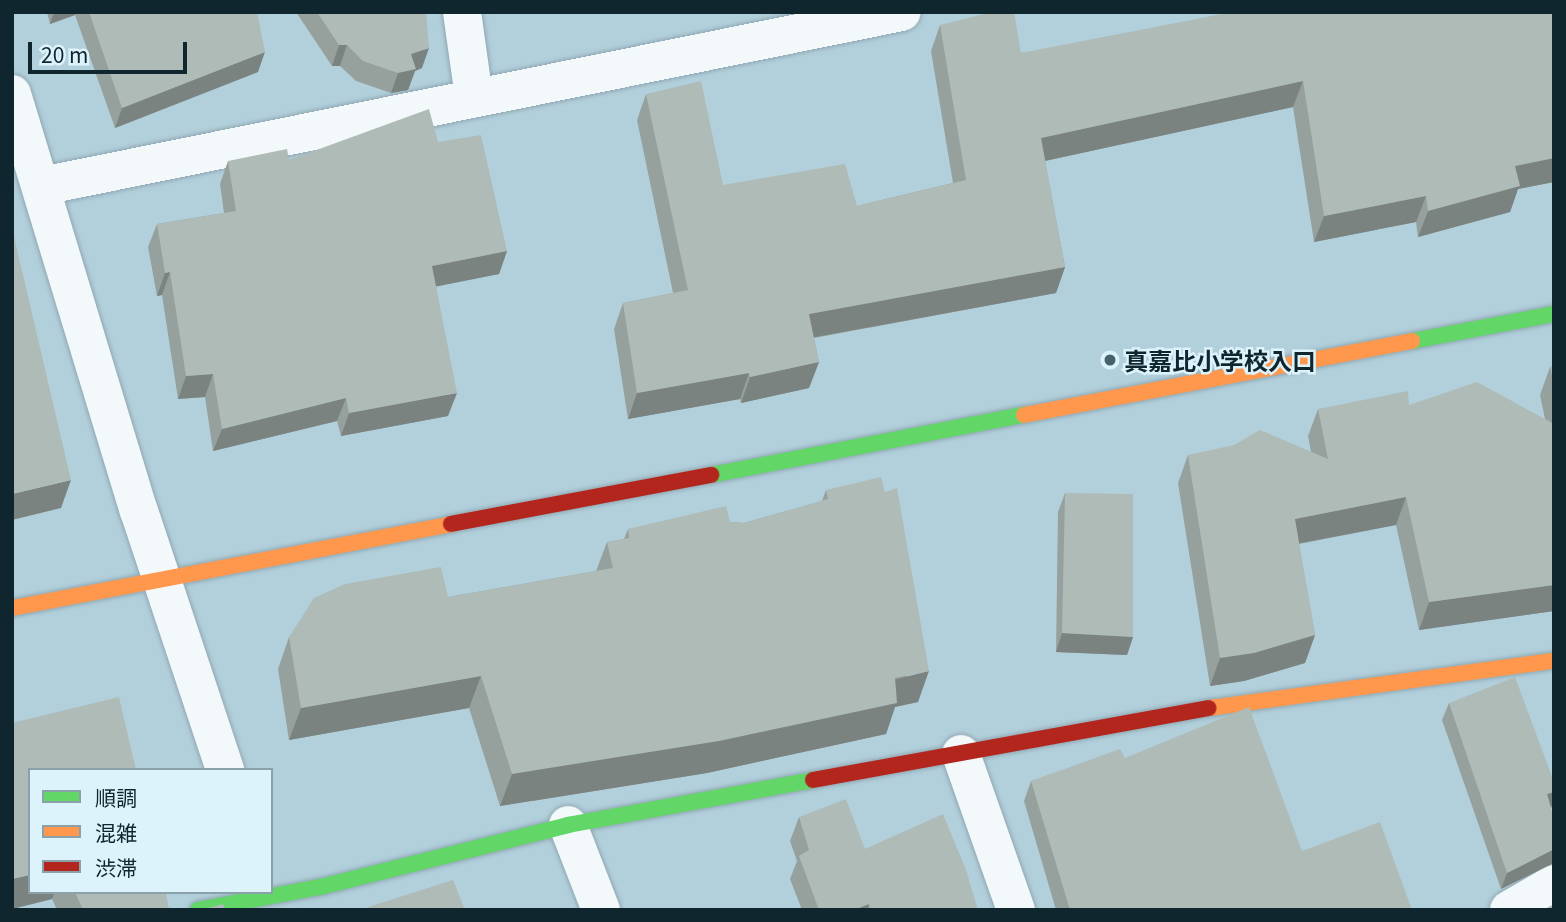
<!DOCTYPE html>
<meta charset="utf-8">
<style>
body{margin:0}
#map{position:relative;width:1566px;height:922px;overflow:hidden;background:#b2d0dc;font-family:Georgia,"Noto Sans JP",serif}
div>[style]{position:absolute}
.roads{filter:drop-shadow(0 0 2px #90a8b2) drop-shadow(0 0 2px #90a8b2)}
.street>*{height:38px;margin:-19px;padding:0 19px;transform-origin:19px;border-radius:19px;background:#f3f8fa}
.fast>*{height:16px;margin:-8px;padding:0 8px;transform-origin:8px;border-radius:8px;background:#63d668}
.slow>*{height:16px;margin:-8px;padding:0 8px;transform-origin:8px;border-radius:8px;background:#ff974d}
.jam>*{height:16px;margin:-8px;padding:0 8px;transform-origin:8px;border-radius:8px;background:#b3261e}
.wall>*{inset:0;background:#96a19d}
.shaded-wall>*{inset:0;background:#7a8380}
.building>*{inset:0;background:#aebbb7}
.dots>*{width:19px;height:19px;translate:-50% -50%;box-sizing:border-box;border:4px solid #ddf3fc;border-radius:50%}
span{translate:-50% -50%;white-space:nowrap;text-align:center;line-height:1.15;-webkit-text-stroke:5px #ddf3fc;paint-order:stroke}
.poi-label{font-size:24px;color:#0f262e;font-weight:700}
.left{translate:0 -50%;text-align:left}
.frame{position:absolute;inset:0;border:14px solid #0f262e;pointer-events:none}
.legend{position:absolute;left:28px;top:768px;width:245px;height:126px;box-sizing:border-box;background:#ddf3fc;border:2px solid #8ba1aa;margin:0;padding:9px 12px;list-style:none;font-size:21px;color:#0f262e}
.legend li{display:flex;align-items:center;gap:14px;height:35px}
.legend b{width:35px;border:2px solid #8ba1aa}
.scale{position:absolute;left:28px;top:42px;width:159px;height:32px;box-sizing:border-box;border:4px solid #0f262e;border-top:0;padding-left:9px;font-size:21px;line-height:24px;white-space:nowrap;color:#0f262e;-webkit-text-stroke:5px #ddf3fc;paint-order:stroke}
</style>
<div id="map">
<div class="roads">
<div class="street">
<div style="left:462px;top:12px;width:86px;rotate:82deg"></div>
<div style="left:12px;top:94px;width:436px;rotate:73.1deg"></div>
<div style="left:139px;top:511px;width:273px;rotate:71.6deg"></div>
<div style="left:42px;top:186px;width:877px;rotate:-11.44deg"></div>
<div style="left:961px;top:754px;width:165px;rotate:70.6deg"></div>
<div style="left:568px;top:825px;width:91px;rotate:68.8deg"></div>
<div style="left:1509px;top:910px;width:52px;rotate:-30deg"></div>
</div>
<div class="fast">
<div style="left:1412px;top:341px;width:145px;rotate:-10.8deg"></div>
<div style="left:711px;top:475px;width:319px;rotate:-10.9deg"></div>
<div style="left:198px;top:910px;width:124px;rotate:-10.7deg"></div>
<div style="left:320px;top:887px;width:256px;rotate:-14deg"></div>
<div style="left:568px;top:825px;width:249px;rotate:-10.4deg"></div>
</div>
<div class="slow">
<div style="left:1024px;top:415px;width:395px;rotate:-10.8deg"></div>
<div style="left:12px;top:608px;width:447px;rotate:-10.8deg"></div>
<div style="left:1209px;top:708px;width:348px;rotate:-7.8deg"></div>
</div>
<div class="jam">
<div style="left:451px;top:524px;width:265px;rotate:-10.7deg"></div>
<div style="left:813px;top:780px;width:402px;rotate:-10.3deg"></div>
</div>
</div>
<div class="wall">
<div style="clip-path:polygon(47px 12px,257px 12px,258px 72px,115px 128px,75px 15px,50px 24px)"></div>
<div style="clip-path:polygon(296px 12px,426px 12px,422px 68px,415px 71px,408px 90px,391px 93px,356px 81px,340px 66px,332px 66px)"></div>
<div style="clip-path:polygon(1554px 12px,1554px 182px,1518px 189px,1510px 212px,1418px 237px,1416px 222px,1314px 242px,1293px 107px,1045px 161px,1065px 267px,1056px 293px,814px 338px,819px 362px,809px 388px,741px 403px,740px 399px,628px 419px,614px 329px,623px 303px,673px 293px,637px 120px,646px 94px,723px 185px,857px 206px,953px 183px,931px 51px,940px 25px,1021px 53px)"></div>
<div style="clip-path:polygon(438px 142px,507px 251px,499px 274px,436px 286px,448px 416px,341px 436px,337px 421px,213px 451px,205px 397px,178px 399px,162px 295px,157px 296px,148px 247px,157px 224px,224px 213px,220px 184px,228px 161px,289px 160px)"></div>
<div style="clip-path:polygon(1554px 366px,1554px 611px,1419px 630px,1396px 525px,1299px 544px,1315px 635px,1305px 663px,1244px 681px,1210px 686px,1178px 483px,1188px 455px,1311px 452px,1308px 436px,1318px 409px,1409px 405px,1545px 419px,1540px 395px,1550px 367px)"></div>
<div style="clip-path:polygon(826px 490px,918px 702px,895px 707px,886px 734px,707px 773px,500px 806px,469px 708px,289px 740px,278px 669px,289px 637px,448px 597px,596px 571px,607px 542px,624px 539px,628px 529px,730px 522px,744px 523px,822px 501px)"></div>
<div style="clip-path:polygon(1065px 493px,1133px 637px,1127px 655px,1056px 652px,1058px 512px)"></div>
<div style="clip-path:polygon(1449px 703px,1554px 782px,1554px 800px,1551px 808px,1501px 889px,1442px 720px)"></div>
<div style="clip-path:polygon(12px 723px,30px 892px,165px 892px,169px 910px,57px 910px,52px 899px,12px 909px)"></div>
<div style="clip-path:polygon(1125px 758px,1302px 851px,1412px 910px,1056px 910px,1024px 801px,1031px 781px)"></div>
<div style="clip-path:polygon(799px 817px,865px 849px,978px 910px,802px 910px,790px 879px,797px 861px,790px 841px)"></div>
</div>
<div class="shaded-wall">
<div style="clip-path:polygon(54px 12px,76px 12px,75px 15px,50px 24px)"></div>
<div style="clip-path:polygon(339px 45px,347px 45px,340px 66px,332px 66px)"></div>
<div style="clip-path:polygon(429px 48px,422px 68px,415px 71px,408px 90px,391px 93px,398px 73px,411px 54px)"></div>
<div style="clip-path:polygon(265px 52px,258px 72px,115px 128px,122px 108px)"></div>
<div style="clip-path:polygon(1303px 81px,1293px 107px,1031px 164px,1041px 138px)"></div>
<div style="clip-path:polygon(1554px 158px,1554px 182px,1518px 189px,1510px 212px,1418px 237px,1428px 211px,1515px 166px)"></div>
<div style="clip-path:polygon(1426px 196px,1416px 222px,1314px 242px,1324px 216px)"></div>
<div style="clip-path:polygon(507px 251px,499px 274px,424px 289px,432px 266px)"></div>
<div style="clip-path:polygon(1065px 267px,1056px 293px,799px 340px,809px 314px)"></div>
<div style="clip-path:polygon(170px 272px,162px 295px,157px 296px,165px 273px)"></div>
<div style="clip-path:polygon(819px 362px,809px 388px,741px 403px,750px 377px)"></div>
<div style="clip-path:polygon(749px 373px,740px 399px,628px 419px,637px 393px)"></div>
<div style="clip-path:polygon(213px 374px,205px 397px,178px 399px,186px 376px)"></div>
<div style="clip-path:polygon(457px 393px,448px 416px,341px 436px,349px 413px)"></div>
<div style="clip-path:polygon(346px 398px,337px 421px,213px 451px,222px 429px)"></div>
<div style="clip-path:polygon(71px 480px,61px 508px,12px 520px,12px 494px)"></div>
<div style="clip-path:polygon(1406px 497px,1396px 525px,1285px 546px,1295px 519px)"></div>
<div style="clip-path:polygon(1554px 585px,1554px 611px,1419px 630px,1429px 602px)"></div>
<div style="clip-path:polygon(1062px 633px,1133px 637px,1127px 655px,1056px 652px)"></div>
<div style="clip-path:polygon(1315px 635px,1305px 663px,1244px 681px,1210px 686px,1220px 658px)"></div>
<div style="clip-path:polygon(929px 671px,918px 702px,895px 707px,886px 734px,707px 773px,500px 806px,512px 774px)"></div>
<div style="clip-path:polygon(481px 676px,469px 708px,289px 740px,301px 708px)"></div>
<div style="clip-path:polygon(1554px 792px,1554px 800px,1551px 808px,1547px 794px)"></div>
<div style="clip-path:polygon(1554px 849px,1554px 863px,1501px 889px,1507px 873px)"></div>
<div style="clip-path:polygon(30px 875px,30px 892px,55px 892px,52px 899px,12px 909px,12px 879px)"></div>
<div style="clip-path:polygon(869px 904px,867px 910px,854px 910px)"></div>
</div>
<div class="building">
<div style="clip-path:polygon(89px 12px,257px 12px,265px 52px,122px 108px)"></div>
<div style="clip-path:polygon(317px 12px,426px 12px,429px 48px,411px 54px,416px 69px,398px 73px,363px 61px,347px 45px,339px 45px)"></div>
<div style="clip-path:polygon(992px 12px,1014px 12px,1021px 53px,1232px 12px,1554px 12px,1554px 158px,1515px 166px,1520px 186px,1428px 211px,1426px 196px,1324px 216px,1303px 81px,1041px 138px,1065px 267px,809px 314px,819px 362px,750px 377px,749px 373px,637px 393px,623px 303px,688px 290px,646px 94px,701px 81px,723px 185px,845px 164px,857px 206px,966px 180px,940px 25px)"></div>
<div style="clip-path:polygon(429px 109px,438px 142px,481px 135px,507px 251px,432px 266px,457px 393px,349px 413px,346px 398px,222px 429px,213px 374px,186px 376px,170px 272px,165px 273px,157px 224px,236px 211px,228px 161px,287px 149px,289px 160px)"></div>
<div style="clip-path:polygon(12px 228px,71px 480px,12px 494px)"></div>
<div style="clip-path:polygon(1554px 366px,1554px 384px,1550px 367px)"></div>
<div style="clip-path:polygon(1477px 382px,1554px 424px,1554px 585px,1429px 602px,1406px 497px,1295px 519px,1315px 635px,1254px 653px,1220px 658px,1188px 455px,1234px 445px,1260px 430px,1328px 459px,1318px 409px,1408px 391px,1409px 405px)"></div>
<div style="clip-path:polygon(881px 477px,885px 492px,897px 488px,929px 671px,895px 678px,897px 703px,719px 741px,512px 774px,481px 676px,301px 708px,289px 637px,314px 598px,345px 584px,441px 567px,448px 597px,613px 568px,607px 542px,629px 538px,628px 529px,726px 506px,730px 522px,744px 523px,828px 499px,826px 490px)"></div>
<div style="clip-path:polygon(1065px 493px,1133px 494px,1133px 637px,1062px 633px)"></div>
<div style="clip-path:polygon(1515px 677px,1554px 782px,1554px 792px,1547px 794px,1554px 819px,1554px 849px,1507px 873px,1449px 703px)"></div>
<div style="clip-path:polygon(119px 697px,136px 770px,30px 770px,30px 875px,12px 879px,12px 723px)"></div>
<div style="clip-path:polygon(1249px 707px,1302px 851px,1380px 822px,1412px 910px,1070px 910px,1031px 781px,1120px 749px,1125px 758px)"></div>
<div style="clip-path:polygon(846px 799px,865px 849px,943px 814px,966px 870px,978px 910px,871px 910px,869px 904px,854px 910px,819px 910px,799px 856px,809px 850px,799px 817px)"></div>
<div style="clip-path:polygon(453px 880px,465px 910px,369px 910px,368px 907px)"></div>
<div style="clip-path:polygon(75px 892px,165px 892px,169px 910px,83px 910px)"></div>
<div style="clip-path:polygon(223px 904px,225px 910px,201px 910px)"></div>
<div style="clip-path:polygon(1554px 904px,1554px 910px,1543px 910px)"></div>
</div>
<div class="dots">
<div style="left:1110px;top:360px;background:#48626b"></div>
</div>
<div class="poi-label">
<span class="left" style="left:1124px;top:360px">真嘉比小学校入口</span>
</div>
<div class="frame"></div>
<ul class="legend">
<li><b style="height:9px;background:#63d668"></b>順調</li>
<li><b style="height:9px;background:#ff974d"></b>混雑</li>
<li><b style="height:9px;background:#b3261e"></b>渋滞</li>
</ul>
<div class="scale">20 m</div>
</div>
